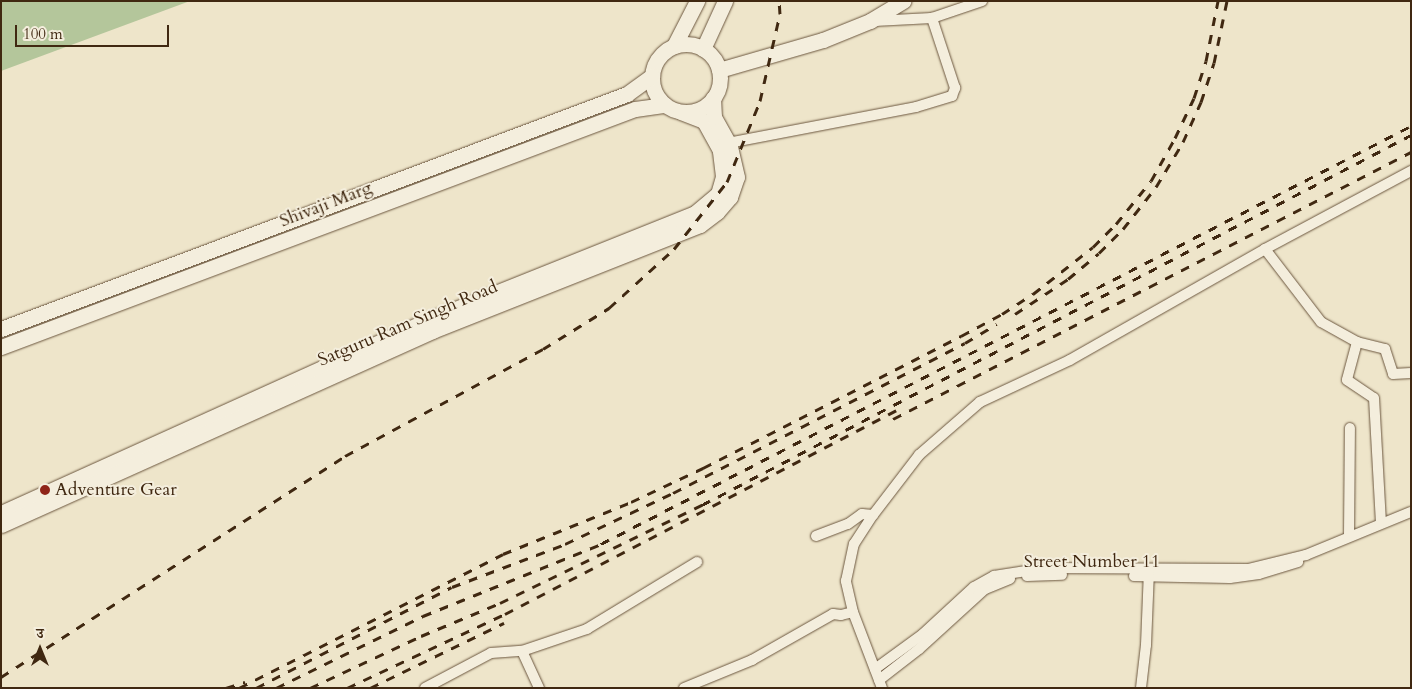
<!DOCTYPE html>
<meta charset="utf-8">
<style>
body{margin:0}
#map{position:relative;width:1412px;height:689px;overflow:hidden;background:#eee5ca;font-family:Cardo,"Noto Serif Devanagari",serif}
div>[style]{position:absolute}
.green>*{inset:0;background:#b4c69b}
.roads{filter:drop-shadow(0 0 1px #6c573f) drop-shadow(0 0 1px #6c573f)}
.street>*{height:10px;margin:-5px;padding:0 5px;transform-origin:5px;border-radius:5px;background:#f4eedd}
.secondary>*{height:15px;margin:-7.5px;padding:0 7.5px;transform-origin:7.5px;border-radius:7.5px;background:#f4eedd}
.secondary>.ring{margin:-7.5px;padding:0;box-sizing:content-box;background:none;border:15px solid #f4eedd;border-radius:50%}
.rail>*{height:3px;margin-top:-1.5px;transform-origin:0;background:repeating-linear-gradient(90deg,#402811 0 9px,transparent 0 18px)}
.dots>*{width:14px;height:14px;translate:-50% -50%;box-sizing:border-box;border:2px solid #f4eedd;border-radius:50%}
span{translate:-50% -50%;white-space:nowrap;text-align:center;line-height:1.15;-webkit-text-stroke:4px #f4eedd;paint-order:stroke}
.street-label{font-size:18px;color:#402811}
.poi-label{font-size:18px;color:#402811}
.left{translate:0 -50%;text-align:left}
.frame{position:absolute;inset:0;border:2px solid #402811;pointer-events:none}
.north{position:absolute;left:15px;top:624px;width:50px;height:50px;-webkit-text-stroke:4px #f4eedd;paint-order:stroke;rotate:0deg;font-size:14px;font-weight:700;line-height:20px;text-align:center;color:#402811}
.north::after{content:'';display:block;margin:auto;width:18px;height:22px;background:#402811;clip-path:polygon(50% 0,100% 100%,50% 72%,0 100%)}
.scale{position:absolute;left:15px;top:25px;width:154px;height:22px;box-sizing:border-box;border:2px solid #402811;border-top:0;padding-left:6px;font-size:15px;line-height:18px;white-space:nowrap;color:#402811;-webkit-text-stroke:4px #f4eedd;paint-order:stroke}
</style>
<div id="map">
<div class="green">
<div style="clip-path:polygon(1px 1px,190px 1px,1px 71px)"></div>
</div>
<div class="roads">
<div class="street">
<div style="left:874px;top:21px;width:58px;rotate:-3deg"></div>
<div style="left:932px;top:18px;width:53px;rotate:-18.8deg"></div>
<div style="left:728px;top:143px;width:191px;rotate:-10.8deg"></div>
<div style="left:916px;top:107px;width:38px;rotate:-17deg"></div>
<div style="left:952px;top:96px;width:9px;rotate:-69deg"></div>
<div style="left:955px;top:88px;width:74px;rotate:-108.2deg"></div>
<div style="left:1265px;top:249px;width:92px;rotate:52.5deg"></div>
<div style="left:1321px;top:322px;width:41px;rotate:29.1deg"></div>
<div style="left:1357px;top:342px;width:29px;rotate:14deg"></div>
<div style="left:1385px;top:349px;width:26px;rotate:72deg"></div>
<div style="left:1393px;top:374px;width:18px;rotate:-3deg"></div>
<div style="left:1357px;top:342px;width:39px;rotate:105deg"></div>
<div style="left:1347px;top:380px;width:32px;rotate:34deg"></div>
<div style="left:1374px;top:398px;width:125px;rotate:86.8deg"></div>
<div style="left:1349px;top:535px;width:107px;rotate:-89.5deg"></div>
<div style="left:816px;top:536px;width:34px;rotate:-21deg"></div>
<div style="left:848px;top:524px;width:17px;rotate:-36deg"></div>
<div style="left:862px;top:514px;width:11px;rotate:5deg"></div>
<div style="left:1027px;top:576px;width:35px;rotate:-2deg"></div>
<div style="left:1134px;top:576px;width:96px;rotate:1.2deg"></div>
<div style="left:1230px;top:578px;width:29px;rotate:-8deg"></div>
<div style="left:1259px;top:574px;width:41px;rotate:-17.1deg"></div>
<div style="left:522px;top:651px;width:41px;rotate:65.3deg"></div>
<div style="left:875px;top:669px;width:59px;rotate:-36.1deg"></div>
<div style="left:923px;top:634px;width:69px;rotate:-42.7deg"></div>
<div style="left:974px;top:587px;width:23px;rotate:-29deg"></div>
<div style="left:994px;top:576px;width:52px;rotate:-8.9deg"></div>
<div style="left:1045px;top:568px;width:203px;rotate:0.3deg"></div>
<div style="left:1248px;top:569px;width:60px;rotate:-13.6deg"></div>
<div style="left:1306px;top:555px;width:113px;rotate:-22.3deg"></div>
<div style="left:879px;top:680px;width:51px;rotate:-37.8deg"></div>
<div style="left:919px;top:649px;width:89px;rotate:-42.3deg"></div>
<div style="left:985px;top:589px;width:27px;rotate:-22deg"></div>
<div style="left:425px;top:688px;width:75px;rotate:-27.9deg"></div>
<div style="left:491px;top:653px;width:31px;rotate:-4deg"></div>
<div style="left:522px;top:651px;width:69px;rotate:-18.7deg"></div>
<div style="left:587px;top:629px;width:129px;rotate:-31.3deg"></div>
<div style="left:684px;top:688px;width:74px;rotate:-22.4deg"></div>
<div style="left:752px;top:660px;width:93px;rotate:-29.6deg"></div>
<div style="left:833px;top:614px;width:8px;rotate:7deg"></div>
<div style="left:841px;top:615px;width:12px;rotate:-14deg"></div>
<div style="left:882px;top:688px;width:81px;rotate:-110.9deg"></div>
<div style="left:853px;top:612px;width:32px;rotate:-103deg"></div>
<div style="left:846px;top:581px;width:38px;rotate:-78deg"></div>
<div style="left:854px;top:544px;width:35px;rotate:-57deg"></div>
<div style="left:873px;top:515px;width:76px;rotate:-52.5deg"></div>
<div style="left:919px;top:455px;width:81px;rotate:-41deg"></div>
<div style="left:980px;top:402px;width:99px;rotate:-25deg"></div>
<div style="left:1070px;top:360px;width:224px;rotate:-29.6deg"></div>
<div style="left:1265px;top:249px;width:166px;rotate:-28.1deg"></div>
<div style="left:1141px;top:688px;width:43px;rotate:-83.4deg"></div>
<div style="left:1146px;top:645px;width:74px;rotate:-87.7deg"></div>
</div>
<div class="secondary">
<div class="ring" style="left:652px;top:44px;width:53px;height:53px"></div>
<div style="left:674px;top:46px;width:51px;rotate:-62.9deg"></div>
<div style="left:703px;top:49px;width:53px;rotate:-65.4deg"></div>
<div style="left:719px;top:70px;width:108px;rotate:-16.1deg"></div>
<div style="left:823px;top:40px;width:51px;rotate:-22deg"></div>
<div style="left:870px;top:21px;width:39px;rotate:-31deg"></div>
<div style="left:1px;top:329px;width:669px;rotate:-20.58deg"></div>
<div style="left:627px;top:94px;width:31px;rotate:-36deg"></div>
<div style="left:1px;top:347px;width:677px;rotate:-20.58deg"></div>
<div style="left:635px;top:109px;width:30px;rotate:-8deg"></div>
<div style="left:1px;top:513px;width:469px;rotate:-24.3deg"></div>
<div style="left:428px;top:320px;width:288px;rotate:-21.8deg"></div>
<div style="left:695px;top:213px;width:30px;rotate:-40deg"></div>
<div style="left:718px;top:194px;width:19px;rotate:-74deg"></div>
<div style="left:723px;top:176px;width:26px;rotate:-97deg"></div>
<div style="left:720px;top:150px;width:33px;rotate:-119deg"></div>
<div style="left:704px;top:121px;width:25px;rotate:-159deg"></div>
<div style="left:1px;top:525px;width:473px;rotate:-24.2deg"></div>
<div style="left:432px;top:331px;width:288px;rotate:-21.6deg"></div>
<div style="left:700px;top:225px;width:21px;rotate:-37deg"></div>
<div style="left:717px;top:212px;width:20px;rotate:-49deg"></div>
<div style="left:730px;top:197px;width:21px;rotate:-71deg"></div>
<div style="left:737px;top:177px;width:32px;rotate:-103deg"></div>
<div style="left:730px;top:146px;width:33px;rotate:-119deg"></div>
<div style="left:714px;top:117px;width:19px;rotate:-93deg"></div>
</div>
</div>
<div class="rail">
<div style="left:1015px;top:314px;width:64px;rotate:-33.4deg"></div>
<div style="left:1068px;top:279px;width:40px;rotate:-40deg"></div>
<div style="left:1099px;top:253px;width:34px;rotate:-45deg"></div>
<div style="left:1123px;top:229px;width:53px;rotate:-51.8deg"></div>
<div style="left:1156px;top:187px;width:52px;rotate:-59deg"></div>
<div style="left:1183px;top:142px;width:44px;rotate:-65.8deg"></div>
<div style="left:1201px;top:102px;width:41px;rotate:-71.6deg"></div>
<div style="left:1214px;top:63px;width:63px;rotate:-78.2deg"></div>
<div style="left:893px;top:419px;width:583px;rotate:-27.27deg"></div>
<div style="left:1px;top:677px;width:409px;rotate:-32.7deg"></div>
<div style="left:345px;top:456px;width:225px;rotate:-28.4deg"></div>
<div style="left:543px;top:349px;width:78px;rotate:-31.8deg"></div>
<div style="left:609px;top:308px;width:88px;rotate:-42.2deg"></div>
<div style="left:674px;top:249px;width:85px;rotate:-51.7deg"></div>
<div style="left:727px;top:182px;width:87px;rotate:-67.8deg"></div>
<div style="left:760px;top:101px;width:89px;rotate:-77.1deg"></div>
<div style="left:780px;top:14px;width:13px;rotate:-94deg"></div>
<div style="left:226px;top:688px;width:20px;rotate:-18deg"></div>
<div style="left:239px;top:688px;width:296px;rotate:-26.9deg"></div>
<div style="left:503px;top:554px;width:138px;rotate:-22.1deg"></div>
<div style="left:631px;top:502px;width:80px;rotate:-25.3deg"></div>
<div style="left:703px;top:468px;width:290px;rotate:-27.1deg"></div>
<div style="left:961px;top:336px;width:47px;rotate:-28.2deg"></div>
<div style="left:1002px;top:314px;width:37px;rotate:-33deg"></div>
<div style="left:1033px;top:294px;width:76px;rotate:-38.1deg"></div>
<div style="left:1093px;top:247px;width:33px;rotate:-45deg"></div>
<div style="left:1116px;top:224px;width:55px;rotate:-50.9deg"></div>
<div style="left:1151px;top:181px;width:49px;rotate:-60.8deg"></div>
<div style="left:1175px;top:138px;width:44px;rotate:-64.6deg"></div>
<div style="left:1194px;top:98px;width:39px;rotate:-72deg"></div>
<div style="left:1206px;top:61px;width:61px;rotate:-78.7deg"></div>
<div style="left:256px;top:688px;width:220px;rotate:-27.3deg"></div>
<div style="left:452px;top:587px;width:121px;rotate:-20.8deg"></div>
<div style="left:565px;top:544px;width:119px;rotate:-25.3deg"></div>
<div style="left:673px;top:493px;width:328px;rotate:-27.2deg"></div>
<div style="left:965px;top:343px;width:37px;rotate:-31deg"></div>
<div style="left:276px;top:688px;width:164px;rotate:-26.1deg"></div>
<div style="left:423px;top:616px;width:192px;rotate:-22deg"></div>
<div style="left:601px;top:544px;width:911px;rotate:-27.3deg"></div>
<div style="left:310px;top:688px;width:123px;rotate:-25.1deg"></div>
<div style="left:421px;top:636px;width:86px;rotate:-22.7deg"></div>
<div style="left:500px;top:603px;width:225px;rotate:-25.9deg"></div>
<div style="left:702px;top:505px;width:800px;rotate:-27.56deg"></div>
<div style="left:347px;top:688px;width:174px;rotate:-25.1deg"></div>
<div style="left:505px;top:614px;width:443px;rotate:-27.5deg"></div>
<div style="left:370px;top:688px;width:149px;rotate:-25.9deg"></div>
</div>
<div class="dots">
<div style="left:45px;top:490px;background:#8f2418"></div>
</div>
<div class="street-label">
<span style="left:326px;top:205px;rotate:-21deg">Shivaji Marg</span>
<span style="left:408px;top:324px;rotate:-23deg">Satguru Ram Singh Road</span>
<span style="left:1092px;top:562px">Street Number 11</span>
</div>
<div class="poi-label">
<span class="left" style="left:55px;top:490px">Adventure Gear</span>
</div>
<div class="frame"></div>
<div class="north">उ</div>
<div class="scale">100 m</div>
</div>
